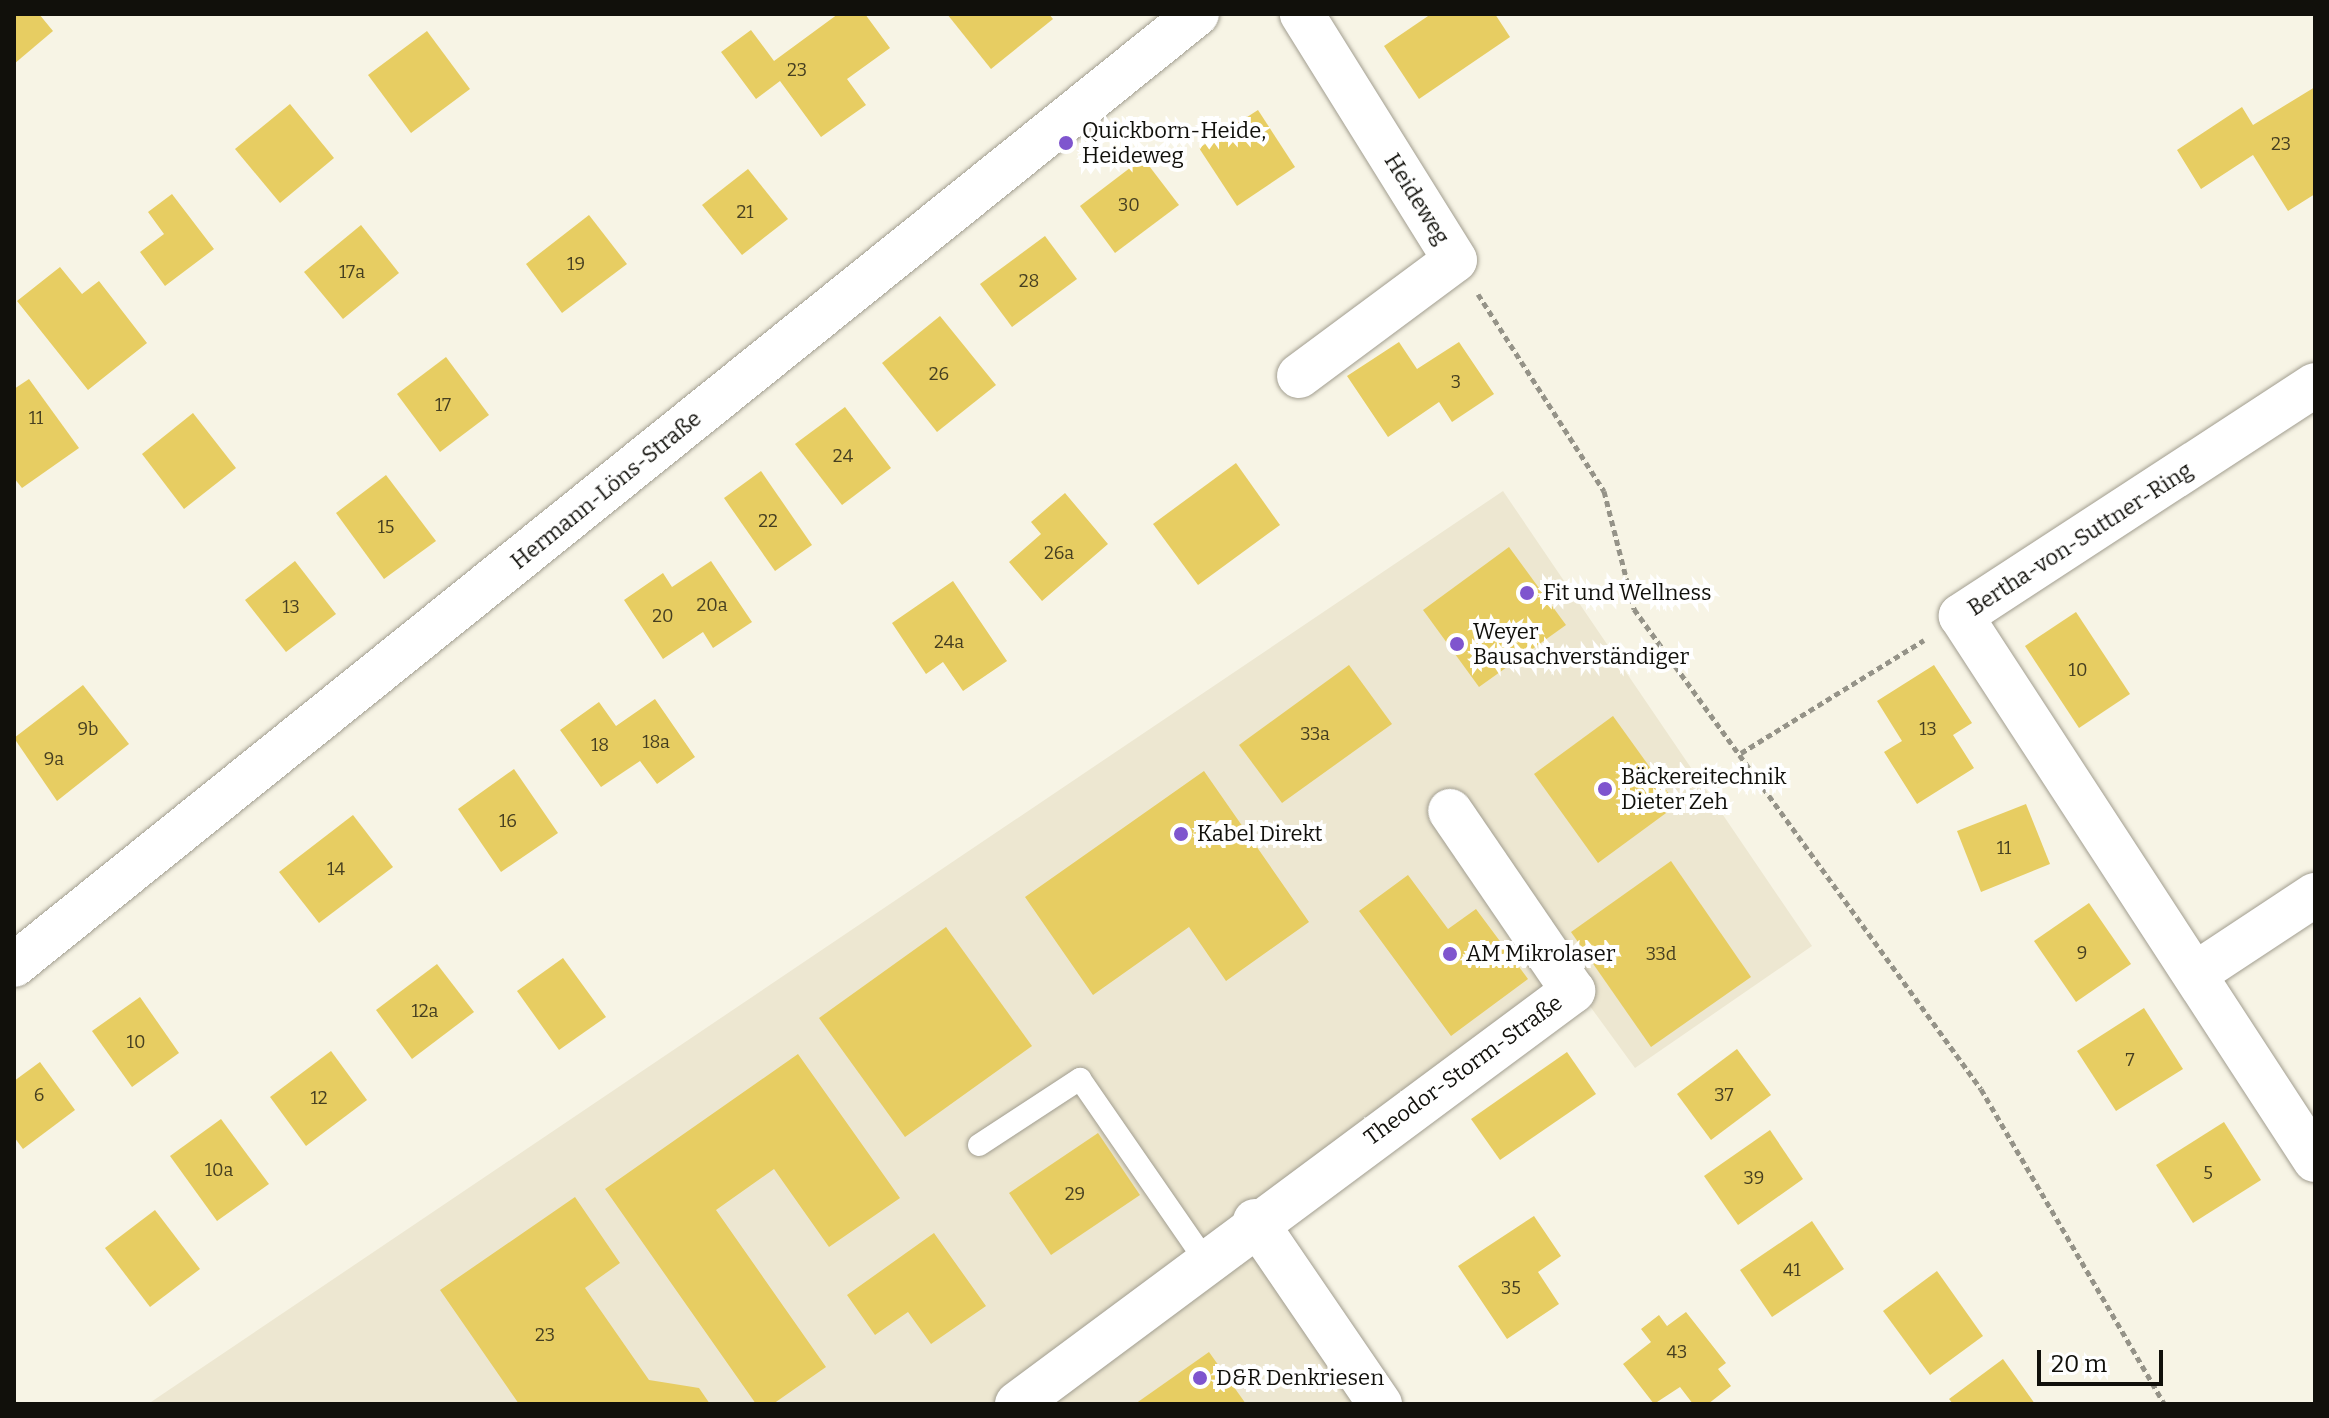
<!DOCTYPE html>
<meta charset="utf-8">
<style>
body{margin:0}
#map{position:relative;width:2329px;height:1418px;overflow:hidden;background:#f7f4e5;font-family:Bitter,serif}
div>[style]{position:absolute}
.built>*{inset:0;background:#ede7d1}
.building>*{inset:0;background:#e7cd62}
.path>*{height:5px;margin-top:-2.5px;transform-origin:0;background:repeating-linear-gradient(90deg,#959388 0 6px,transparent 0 10px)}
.roads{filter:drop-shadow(0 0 2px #a29e90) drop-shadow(0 0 2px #a29e90)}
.service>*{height:22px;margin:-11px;padding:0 11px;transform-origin:11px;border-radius:11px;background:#fff}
.minor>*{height:44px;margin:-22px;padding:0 22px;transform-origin:22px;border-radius:22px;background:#fff}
.dots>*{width:22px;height:22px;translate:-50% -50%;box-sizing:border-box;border:4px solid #fff;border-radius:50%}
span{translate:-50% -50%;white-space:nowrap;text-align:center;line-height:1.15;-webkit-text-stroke:8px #fff;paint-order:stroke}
.number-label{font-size:18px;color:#463f21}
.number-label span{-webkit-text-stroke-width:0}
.poi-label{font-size:22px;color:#11100b}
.left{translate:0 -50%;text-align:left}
.street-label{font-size:22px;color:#11100b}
.frame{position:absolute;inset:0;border:16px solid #11100b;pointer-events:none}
.scale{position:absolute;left:2037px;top:1350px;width:126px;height:36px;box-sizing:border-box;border:4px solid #11100b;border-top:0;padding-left:10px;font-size:24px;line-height:28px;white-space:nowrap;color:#11100b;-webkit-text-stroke:6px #fff;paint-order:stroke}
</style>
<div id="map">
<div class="built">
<div style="clip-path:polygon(1503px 491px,1812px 946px,1635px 1068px,1584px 998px,1243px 1240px,1354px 1404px,148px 1404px)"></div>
</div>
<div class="building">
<div style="clip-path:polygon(14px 14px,39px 14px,53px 31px,14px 64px)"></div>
<div style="clip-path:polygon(838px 14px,865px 14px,890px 48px,847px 79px,866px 105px,821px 137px,780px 81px,756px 99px,721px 52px,751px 30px,774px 61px)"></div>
<div style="clip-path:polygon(947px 14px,1049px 14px,1053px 19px,991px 69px)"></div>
<div style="clip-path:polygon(1431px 14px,1495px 14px,1510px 37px,1419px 99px,1384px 46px)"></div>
<div style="clip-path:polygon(427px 31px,470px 89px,411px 133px,368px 75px)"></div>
<div style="clip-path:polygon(2315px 87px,2315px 194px,2288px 211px,2253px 155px,2201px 189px,2177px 150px,2242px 107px,2253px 125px)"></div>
<div style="clip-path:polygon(290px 104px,334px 158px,280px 203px,235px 149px)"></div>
<div style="clip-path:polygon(1258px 110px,1295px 167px,1237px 206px,1199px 148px)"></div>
<div style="clip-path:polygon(1143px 158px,1179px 205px,1115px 253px,1080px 206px)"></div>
<div style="clip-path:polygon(748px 169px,788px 219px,742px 255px,702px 205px)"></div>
<div style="clip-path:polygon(172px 194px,214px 249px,165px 286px,140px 252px,164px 234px,148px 212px)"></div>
<div style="clip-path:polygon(589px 215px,627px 264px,562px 313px,526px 264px)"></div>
<div style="clip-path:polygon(361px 225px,399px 273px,343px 319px,304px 272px)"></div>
<div style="clip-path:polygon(1045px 236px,1077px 279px,1012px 327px,980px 284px)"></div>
<div style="clip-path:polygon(60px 267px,82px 294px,99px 281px,147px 343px,88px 390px,17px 301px)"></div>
<div style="clip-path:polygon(940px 316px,996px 385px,937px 432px,882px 363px)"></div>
<div style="clip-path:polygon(1399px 342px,1417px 369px,1459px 342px,1494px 394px,1452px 422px,1439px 402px,1388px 437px,1347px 376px)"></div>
<div style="clip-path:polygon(446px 357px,489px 415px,440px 452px,397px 394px)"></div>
<div style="clip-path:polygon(29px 379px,79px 448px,22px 488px,14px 478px,14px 389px)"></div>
<div style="clip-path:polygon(845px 407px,891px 468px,842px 505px,795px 444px)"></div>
<div style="clip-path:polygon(193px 413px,236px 468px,184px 509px,142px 454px)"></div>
<div style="clip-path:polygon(1236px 463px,1280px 525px,1198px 585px,1153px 524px)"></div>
<div style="clip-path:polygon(761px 471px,812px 545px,775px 571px,724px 498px)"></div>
<div style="clip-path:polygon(386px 475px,436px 541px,384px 579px,336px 513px)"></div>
<div style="clip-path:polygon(1065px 493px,1108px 544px,1042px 601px,1009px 562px,1041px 534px,1031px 522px)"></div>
<div style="clip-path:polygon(1509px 547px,1566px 625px,1479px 687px,1423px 610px)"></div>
<div style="clip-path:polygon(295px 561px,336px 614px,286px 652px,245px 600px)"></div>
<div style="clip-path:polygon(711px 561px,752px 622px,713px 648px,703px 632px,663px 659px,624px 600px,663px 573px,672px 587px)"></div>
<div style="clip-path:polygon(953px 581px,1007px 661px,963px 691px,943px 662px,926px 674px,892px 623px)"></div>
<div style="clip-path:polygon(2076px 612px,2130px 694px,2079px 728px,2025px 646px)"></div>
<div style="clip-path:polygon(1349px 665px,1392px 724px,1282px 803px,1239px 745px)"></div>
<div style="clip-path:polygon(1934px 665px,1972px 723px,1953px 735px,1974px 768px,1917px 804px,1884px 752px,1902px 741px,1877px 701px)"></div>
<div style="clip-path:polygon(83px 685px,129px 744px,57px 801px,14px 738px)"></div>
<div style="clip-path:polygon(655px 699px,695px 757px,657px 784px,640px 761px,601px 787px,560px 730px,599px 702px,616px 726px)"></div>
<div style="clip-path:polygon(1613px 716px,1677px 805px,1598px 863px,1534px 774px)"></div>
<div style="clip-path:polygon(514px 769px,558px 833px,501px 872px,458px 809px)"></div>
<div style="clip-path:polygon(1204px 771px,1309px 922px,1226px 981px,1189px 927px,1093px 995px,1025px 897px)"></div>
<div style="clip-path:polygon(2026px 804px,2050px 864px,1981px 892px,1957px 831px)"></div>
<div style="clip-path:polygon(353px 815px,393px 867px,319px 923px,279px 872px)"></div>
<div style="clip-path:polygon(1671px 861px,1751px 977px,1651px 1047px,1571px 932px)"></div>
<div style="clip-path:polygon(1408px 875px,1448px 929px,1476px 909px,1528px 979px,1451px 1036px,1359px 911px)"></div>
<div style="clip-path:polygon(2089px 903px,2131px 964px,2076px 1002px,2034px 941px)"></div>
<div style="clip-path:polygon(946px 927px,1032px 1046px,905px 1137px,819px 1018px)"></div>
<div style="clip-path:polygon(563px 958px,606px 1017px,559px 1050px,517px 991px)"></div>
<div style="clip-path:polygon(437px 964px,474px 1012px,412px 1059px,376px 1010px)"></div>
<div style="clip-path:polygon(140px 997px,179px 1053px,132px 1087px,92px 1031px)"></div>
<div style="clip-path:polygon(2144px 1008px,2183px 1069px,2116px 1111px,2077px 1051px)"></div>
<div style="clip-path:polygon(1737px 1049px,1771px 1095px,1711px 1140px,1677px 1094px)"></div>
<div style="clip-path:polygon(331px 1051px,367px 1100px,306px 1146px,270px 1097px)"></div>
<div style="clip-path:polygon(1567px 1052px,1596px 1094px,1500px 1160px,1471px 1119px)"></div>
<div style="clip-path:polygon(798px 1054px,900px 1198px,829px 1247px,774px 1169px,716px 1210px,826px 1367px,773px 1404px,756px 1404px,605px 1189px)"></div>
<div style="clip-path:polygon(40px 1062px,75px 1110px,23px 1149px,14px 1137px,14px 1081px)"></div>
<div style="clip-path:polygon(221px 1119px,269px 1184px,217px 1221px,170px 1156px)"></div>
<div style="clip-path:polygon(2224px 1122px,2261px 1180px,2193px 1223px,2156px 1165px)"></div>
<div style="clip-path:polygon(1770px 1130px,1803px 1179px,1738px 1225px,1704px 1176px)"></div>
<div style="clip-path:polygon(1098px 1133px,1140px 1195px,1051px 1255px,1009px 1193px)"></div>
<div style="clip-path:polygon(575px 1197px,620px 1263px,585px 1288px,649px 1380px,699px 1388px,710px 1404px,519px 1404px,440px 1290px)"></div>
<div style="clip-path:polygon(155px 1210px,200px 1269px,150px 1307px,105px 1248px)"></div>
<div style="clip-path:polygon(1534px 1216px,1561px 1256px,1538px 1272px,1559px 1304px,1507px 1339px,1458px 1266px)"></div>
<div style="clip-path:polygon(1812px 1221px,1844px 1269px,1772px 1317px,1740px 1270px)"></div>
<div style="clip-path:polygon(934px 1233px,986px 1306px,931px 1344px,908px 1312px,875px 1335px,847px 1295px)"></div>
<div style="clip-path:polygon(1937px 1271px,1983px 1336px,1930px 1375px,1883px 1311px)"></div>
<div style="clip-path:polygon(1686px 1312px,1726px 1363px,1718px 1369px,1731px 1386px,1708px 1404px,1693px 1404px,1680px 1387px,1654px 1404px,1623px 1364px,1651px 1342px,1641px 1329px,1659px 1315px,1667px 1326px)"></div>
<div style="clip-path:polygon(1209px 1352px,1246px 1404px,1135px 1404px)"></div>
<div style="clip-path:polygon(2003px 1359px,2035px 1404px,1953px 1404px,1949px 1399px)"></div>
</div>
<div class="path">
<div style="left:1478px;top:294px;width:234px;rotate:57.4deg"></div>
<div style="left:1604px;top:491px;width:122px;rotate:75.7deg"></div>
<div style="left:1634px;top:609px;width:592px;rotate:54.14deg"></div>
<div style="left:1981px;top:1089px;width:364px;rotate:59.8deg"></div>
<div style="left:1741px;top:753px;width:215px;rotate:-31.7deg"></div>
</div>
<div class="roads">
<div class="service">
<div style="left:979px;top:1145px;width:121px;rotate:-33.2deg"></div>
<div style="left:1080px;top:1079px;width:220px;rotate:55.4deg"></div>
</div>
<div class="minor">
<div style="left:1299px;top:376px;width:194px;rotate:-36.6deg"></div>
<div style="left:1455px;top:260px;width:290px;rotate:-121.9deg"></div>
<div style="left:2315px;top:385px;width:423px;rotate:146.9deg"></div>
<div style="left:1961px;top:616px;width:649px;rotate:56.95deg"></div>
<div style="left:14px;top:965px;width:1518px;rotate:-38.8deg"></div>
<div style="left:2195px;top:974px;width:144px;rotate:-33.4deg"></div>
<div style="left:1255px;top:1221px;width:222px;rotate:55.7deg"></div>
<div style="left:1017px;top:1404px;width:693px;rotate:-36.61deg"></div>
<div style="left:1573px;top:991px;width:218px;rotate:-124.3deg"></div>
</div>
</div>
<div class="dots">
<div style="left:1066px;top:143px;background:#7f55ce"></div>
<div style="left:1527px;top:593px;background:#7f55ce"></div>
<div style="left:1457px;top:644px;background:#7f55ce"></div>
<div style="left:1605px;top:789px;background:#7f55ce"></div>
<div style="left:1181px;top:834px;background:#7f55ce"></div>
<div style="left:1450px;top:954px;background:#7f55ce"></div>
<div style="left:1200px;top:1378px;background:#7f55ce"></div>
</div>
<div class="number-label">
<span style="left:797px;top:70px">23</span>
<span style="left:2281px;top:144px">23</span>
<span style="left:1129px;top:205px">30</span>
<span style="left:745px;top:212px">21</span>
<span style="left:576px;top:264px">19</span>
<span style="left:352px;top:272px">17a</span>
<span style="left:1029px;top:281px">28</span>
<span style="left:939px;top:374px">26</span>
<span style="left:1456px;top:382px">3</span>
<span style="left:443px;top:405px">17</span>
<span style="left:36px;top:418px">11</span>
<span style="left:843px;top:456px">24</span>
<span style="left:768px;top:521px">22</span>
<span style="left:386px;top:527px">15</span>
<span style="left:1059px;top:553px">26a</span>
<span style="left:712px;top:605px">20a</span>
<span style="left:291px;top:607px">13</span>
<span style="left:663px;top:616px">20</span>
<span style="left:949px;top:642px">24a</span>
<span style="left:2078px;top:670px">10</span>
<span style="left:88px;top:729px">9b</span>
<span style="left:1928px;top:729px">13</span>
<span style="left:1315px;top:734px">33a</span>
<span style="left:656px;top:742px">18a</span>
<span style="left:600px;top:745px">18</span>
<span style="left:54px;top:759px">9a</span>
<span style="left:508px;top:821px">16</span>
<span style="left:2004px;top:848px">11</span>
<span style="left:336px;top:869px">14</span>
<span style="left:2082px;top:953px">9</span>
<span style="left:1661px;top:954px">33d</span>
<span style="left:425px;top:1011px">12a</span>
<span style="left:136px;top:1042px">10</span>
<span style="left:2130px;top:1060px">7</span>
<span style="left:39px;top:1095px">6</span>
<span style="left:1724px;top:1095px">37</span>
<span style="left:319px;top:1098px">12</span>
<span style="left:219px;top:1170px">10a</span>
<span style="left:2208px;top:1173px">5</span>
<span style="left:1754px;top:1178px">39</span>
<span style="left:1075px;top:1194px">29</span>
<span style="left:1792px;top:1270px">41</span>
<span style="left:1511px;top:1288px">35</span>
<span style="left:545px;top:1335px">23</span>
<span style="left:1677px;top:1352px">43</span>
</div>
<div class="poi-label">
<span class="left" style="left:1082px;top:143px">Quickborn-Heide,<br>Heideweg</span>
<span class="left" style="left:1543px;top:593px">Fit und Wellness</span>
<span class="left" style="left:1473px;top:644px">Weyer<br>Bausachverständiger</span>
<span class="left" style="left:1621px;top:789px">Bäckereitechnik<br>Dieter Zeh</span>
<span class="left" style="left:1197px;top:834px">Kabel Direkt</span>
<span class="left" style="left:1466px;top:954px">AM Mikrolaser</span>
<span class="left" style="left:1216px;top:1378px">D&amp;R Denkriesen</span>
</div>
<div class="street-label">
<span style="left:1417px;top:199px;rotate:58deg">Heideweg</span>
<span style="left:606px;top:490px;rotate:-39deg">Hermann-Löns-Straße</span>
<span style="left:2080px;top:539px;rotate:-33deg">Bertha-von-Suttner-Ring</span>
<span style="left:1463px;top:1070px;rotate:-36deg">Theodor-Storm-Straße</span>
</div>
<div class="frame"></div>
<div class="scale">20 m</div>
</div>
